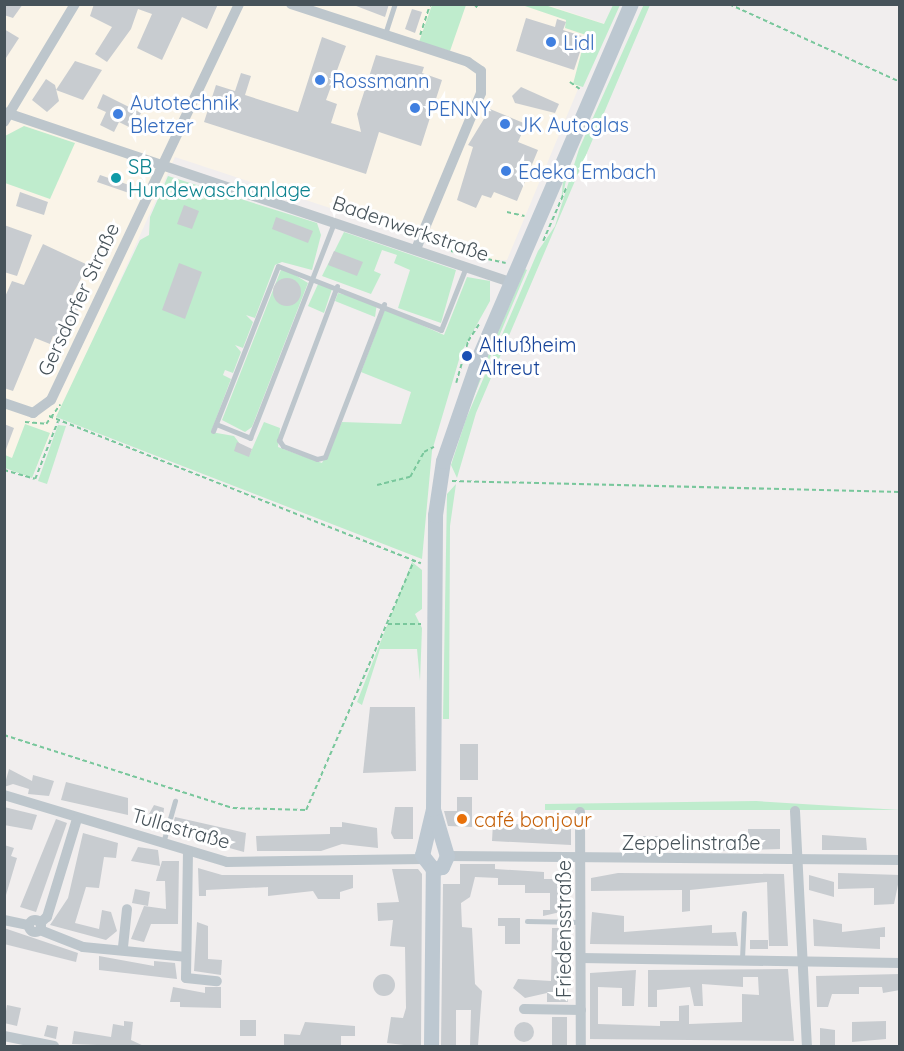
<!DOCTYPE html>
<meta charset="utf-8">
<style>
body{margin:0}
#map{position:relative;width:904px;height:1051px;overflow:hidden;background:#f1eeee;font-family:Quicksand,sans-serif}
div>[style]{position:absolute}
.commercial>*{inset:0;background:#faf4e8}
.green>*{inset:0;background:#bfeccd}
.building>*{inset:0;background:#c8ccd0}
.round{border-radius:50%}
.path>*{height:1.5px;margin-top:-0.75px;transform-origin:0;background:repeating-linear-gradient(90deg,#79c79c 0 4.5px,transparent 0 7.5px)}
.lane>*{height:5px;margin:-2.5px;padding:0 2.5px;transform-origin:2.5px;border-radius:2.5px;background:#bdc6cc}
.street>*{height:10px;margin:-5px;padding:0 5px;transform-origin:5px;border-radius:5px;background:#bdc6cc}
.street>.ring{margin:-5px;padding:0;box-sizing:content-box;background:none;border:10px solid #bdc6cc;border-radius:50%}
.secondary>*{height:15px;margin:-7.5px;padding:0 7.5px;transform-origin:7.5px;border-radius:7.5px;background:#bdc8d1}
.dots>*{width:16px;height:16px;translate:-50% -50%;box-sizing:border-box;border:3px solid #fff;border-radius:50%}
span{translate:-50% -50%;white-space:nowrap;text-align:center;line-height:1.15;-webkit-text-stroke:6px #fff;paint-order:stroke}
.shop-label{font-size:20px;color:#366cbe}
.left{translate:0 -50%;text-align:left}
.culture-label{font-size:20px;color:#0d838f}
.street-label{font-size:20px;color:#47535a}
.transit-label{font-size:20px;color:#164399}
.food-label{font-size:20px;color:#c56008}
.frame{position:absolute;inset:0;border:6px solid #47535a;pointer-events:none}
</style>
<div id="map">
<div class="commercial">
<div style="clip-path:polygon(545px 4px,605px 24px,507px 260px,491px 261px,175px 157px,36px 468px,5px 455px,4px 5px)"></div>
</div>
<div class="green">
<div style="clip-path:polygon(644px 4px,650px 5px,476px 413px,457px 478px,451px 465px,466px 419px,538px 251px,555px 226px,579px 149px)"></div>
<div style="clip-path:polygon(432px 5px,466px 5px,450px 51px,419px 42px)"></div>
<div style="clip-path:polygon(522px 5px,545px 5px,604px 24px,613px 5px,620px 5px,583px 87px,573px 84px,586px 35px,565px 28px,566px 20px)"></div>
<div style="clip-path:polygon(638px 5px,569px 167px,561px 203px,563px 181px)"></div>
<div style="clip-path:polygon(24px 126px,75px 143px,50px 199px,5px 183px,5px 136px)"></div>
<div style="clip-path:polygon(168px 176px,317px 223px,321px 235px,312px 270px,282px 262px,275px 265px,255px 318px,246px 315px,253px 322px,243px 348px,235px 345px,241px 352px,233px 373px,225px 370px,223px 375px,231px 379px,211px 432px,234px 436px,249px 456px,264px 422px,280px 428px,278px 447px,322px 463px,342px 422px,401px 424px,411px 392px,361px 372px,385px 309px,444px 335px,467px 277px,490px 281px,490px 301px,461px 353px,432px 451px,422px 559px,56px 417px,140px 240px,149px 235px,150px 217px)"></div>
<div style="clip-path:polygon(344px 232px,456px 270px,441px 323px,398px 308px,410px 270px,394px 263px,397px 255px,382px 250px,374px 271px,381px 274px,371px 294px,322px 276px)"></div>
<div style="clip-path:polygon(282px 267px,308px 283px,252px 427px,245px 432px,222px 420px)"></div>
<div style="clip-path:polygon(525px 269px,527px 270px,467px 412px,473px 391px)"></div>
<div style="clip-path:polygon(319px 282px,332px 289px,324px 313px,308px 306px)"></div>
<div style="clip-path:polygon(338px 293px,377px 303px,375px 317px,335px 301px)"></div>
<div style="clip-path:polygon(25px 424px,50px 433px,32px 478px,5px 468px,5px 455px,12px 458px)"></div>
<div style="clip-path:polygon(58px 425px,66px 426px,47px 484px,38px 481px)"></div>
<div style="clip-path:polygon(456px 484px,450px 526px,449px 719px,443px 719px,447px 494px)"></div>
<div style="clip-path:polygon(412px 562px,422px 570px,422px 609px,415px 614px,422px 628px,420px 681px,417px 649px,380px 649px,362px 705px,357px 702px)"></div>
<div style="clip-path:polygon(756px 801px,900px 810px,545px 810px,545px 804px)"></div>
</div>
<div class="building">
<div style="clip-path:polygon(4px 4px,23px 4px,13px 18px,4px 15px)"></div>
<div style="clip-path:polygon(94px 4px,218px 4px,207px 29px,182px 17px,162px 60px,137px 48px,152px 14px,138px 9px,131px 29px,107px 62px,95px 54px,112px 27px,90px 16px)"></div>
<div style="clip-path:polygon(351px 4px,389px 4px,385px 17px)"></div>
<div style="clip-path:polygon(412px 9px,422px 12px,415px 33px,405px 29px)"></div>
<div style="clip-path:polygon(526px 18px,555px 27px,557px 19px,566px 22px,563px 30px,585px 37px,574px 70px,516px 51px)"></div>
<div style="clip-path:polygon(4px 29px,19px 38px,4px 61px)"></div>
<div style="clip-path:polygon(322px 37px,346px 46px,326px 100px,337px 104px,331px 123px,361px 132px,357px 114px,376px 55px,424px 67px,422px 73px,442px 80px,421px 146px,379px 132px,366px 174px,204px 122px,216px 85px,235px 91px,241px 73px,251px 76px,245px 95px,298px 112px)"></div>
<div style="clip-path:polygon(75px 61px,102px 70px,83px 100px,56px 90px)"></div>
<div style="clip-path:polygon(46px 79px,55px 85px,59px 101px,47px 112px,32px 100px)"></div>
<div style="clip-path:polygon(521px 87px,559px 104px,555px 113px,515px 103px,512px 96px)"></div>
<div style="clip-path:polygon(103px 94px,141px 113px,133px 129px,119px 122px,114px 132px,100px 125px,106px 112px,97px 108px)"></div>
<div style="clip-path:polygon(490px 109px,526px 124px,518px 142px,538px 150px,517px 201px,494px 192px,491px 198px,482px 195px,476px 208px,457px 200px,473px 147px,468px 145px)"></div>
<div style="clip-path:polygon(100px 175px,132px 186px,129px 193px,97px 182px)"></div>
<div style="clip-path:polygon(20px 192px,48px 202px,44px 215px,16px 206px)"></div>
<div style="clip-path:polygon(184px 205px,199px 211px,192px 229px,177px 224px)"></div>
<div style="clip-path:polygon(276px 217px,313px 231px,308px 243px,272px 229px)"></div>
<div style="clip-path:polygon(4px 225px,32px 235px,17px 276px,4px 272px)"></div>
<div style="clip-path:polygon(43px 244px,88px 265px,72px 296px,82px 300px,64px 341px,53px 336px,50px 344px,35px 338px,13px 391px,4px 388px,4px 299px,12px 281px,24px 285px)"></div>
<div style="clip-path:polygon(334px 251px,363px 262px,357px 276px,328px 265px)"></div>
<div style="clip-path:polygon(179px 263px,202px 272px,185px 319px,162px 310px)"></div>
<div class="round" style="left:273px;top:278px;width:28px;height:28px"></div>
<div style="clip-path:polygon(4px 424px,14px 428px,5px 452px,4px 452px)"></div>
<div style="clip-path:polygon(237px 442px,252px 449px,249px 457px,234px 451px)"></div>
<div style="clip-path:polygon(370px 707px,415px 707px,416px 771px,363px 773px)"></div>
<div style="clip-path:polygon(460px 744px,478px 744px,478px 780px,460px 780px)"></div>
<div style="clip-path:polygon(9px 769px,32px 781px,33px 775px,54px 781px,49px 796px,28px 794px,29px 789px,13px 784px,4px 787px)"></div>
<div style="clip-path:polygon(66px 782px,128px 798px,128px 815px,61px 800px)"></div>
<div style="clip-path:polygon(457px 797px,472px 797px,472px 827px,448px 826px,444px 811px,457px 811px)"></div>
<div style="clip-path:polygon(154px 805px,164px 808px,162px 828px,144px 823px)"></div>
<div style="clip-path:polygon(4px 807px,37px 815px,32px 830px,4px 825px)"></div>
<div style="clip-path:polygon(395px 807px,413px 807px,413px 839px,394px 839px,391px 833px)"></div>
<div style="clip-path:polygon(175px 817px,246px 833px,244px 852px,171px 832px)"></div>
<div style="clip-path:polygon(56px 819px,67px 823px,36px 912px,20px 907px)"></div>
<div style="clip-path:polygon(549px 821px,571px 822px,571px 845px,492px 841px,493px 823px,549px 826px)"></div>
<div style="clip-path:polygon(342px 822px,377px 828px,378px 848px,342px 844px,321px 851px,257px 851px,256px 836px,330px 834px,330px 827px,342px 827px)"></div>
<div style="clip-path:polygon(748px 829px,780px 829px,780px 849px,718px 851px,718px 837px,748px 837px)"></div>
<div style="clip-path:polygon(83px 833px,118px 843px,116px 858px,104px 857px,99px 888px,86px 887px,75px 923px,99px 929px,102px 910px,111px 912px,117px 931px,106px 940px,50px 925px,68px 898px)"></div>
<div style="clip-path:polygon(822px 835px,866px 838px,867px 850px,822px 850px)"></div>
<div style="clip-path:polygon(643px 836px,660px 836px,660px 850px,643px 850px)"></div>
<div style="clip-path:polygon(4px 845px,14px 848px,11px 856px,17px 858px,6px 895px)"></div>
<div style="clip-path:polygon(138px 847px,158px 850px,160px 866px,131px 861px)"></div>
<div style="clip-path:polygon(162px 861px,179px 861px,178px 924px,151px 924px,144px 942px,131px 939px,144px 906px,166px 909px,165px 881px,156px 881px)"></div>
<div style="clip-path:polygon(460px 864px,495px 864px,495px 869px,544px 872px,544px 879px,569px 879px,569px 910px,543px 916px,543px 910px,550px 910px,550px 893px,525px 893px,525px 885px,498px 885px,498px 878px,475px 877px,470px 897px,461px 903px,462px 927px,472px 928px,475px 984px,482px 991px,478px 1046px,470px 1046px,471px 1010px,456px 1010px,456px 1046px,441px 1047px,443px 884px,460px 884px)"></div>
<div style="clip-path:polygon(198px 868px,222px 875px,353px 875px,353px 888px,340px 892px,340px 899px,318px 899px,313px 891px,268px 896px,268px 887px,206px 890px,206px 896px,199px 896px)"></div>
<div style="clip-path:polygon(392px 869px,418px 869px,422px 874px,421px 1047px,387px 1043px,391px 1017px,403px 1018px,406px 1008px,405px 947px,390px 946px,393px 920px,378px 921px,377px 903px,399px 902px)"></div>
<div style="clip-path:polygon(618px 873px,784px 874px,788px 946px,769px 946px,767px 882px,690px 890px,690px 911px,682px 912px,682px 890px,591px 891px,591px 878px)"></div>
<div style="clip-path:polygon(838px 873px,900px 875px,894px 904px,874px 905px,874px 888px,838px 889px)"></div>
<div style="clip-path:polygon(809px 875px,834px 882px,834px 897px,809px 890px)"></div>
<div style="clip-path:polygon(135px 889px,150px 892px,148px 906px,132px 903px)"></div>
<div style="clip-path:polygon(592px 912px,624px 916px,624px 932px,712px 925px,712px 933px,736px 932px,738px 946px,590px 944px)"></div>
<div style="clip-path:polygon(498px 918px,520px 918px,520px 944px,505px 944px,505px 926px,498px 926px)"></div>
<div style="clip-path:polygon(813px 919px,842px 924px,842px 932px,885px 927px,885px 937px,880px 937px,880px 949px,814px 946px)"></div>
<div style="clip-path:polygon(197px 922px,208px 926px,208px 959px,222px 960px,221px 975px,194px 971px)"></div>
<div style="clip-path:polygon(4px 928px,78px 953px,76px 962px,4px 944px)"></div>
<div style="clip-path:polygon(552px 928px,569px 928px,568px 1002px,547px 1002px,547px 993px,525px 998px,513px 988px,518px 979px,551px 981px)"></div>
<div style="clip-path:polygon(750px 940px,768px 940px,768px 949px,750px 949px)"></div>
<div style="clip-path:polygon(99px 956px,154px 966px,154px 961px,175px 963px,177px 979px,99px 970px)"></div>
<div style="clip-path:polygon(788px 969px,794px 1041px,590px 1039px,590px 973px,636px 970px,634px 1006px,622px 1006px,622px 988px,598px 987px,598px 1024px,660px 1026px,660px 1021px,679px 1021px,679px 1006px,689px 1005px,689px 1024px,742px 1022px,742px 994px,759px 995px,758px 977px,743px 977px,743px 987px,702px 984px,703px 1006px,694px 1006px,690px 987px,657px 990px,657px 1007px,648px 1007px,648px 970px)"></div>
<div style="clip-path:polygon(900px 974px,900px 990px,883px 993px,882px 987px,859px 987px,859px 994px,832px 994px,828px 1007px,817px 1007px,816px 976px)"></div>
<div class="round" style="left:373px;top:974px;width:22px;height:22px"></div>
<div style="clip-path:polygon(173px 987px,205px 993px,205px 987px,221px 987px,221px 1008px,180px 1007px,180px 1002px,170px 1002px)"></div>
<div style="clip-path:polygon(7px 1005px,21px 1008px,17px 1026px,4px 1023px)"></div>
<div style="clip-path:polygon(552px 1017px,567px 1017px,567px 1047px,552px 1047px)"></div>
<div style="clip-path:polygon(240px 1020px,256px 1020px,256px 1036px,240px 1036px)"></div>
<div style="clip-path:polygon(124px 1021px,133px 1022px,131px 1040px,146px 1047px,72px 1044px,74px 1031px,111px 1037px,113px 1024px,124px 1026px)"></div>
<div style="clip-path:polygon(886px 1021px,886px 1039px,852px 1042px,852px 1022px)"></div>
<div style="clip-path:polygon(305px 1022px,355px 1026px,355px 1036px,341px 1036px,341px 1047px,284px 1045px,284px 1034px,300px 1035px)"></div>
<div class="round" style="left:514px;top:1022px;width:20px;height:20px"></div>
<div style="clip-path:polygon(47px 1025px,58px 1027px,56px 1039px,44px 1036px)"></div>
<div style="clip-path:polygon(820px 1028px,835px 1030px,835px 1047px,820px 1047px)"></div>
</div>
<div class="path">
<div style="left:474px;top:4px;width:6px;rotate:45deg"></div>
<div style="left:729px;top:4px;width:188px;rotate:24.5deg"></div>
<div style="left:420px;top:35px;width:33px;rotate:-72deg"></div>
<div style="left:570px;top:82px;width:12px;rotate:35deg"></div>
<div style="left:507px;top:212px;width:18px;rotate:13deg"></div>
<div style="left:543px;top:241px;width:58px;rotate:-66.5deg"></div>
<div style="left:451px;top:251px;width:56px;rotate:12.3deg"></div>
<div style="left:456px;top:383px;width:44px;rotate:-74.1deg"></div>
<div style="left:468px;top:341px;width:20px;rotate:-57deg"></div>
<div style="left:49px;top:416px;width:400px;rotate:21.6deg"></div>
<div style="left:25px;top:422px;width:21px;rotate:5deg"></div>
<div style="left:46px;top:424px;width:24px;rotate:-54deg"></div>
<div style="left:4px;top:470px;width:32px;rotate:16deg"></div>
<div style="left:35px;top:479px;width:62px;rotate:-68.4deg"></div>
<div style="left:452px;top:481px;width:448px;rotate:1.4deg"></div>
<div style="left:377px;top:485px;width:34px;rotate:-14deg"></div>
<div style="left:410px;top:477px;width:29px;rotate:-61deg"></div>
<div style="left:424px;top:452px;width:11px;rotate:-27deg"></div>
<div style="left:388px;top:624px;width:33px"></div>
<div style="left:4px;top:735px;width:240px;rotate:17.7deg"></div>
<div style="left:233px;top:808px;width:73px;rotate:1.6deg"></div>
<div style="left:306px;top:810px;width:272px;rotate:-66.6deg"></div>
</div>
<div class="lane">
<div style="left:385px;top:34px;width:32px;rotate:-72deg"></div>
<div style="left:337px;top:286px;width:165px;rotate:110.6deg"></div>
<div style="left:279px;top:440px;width:7px;rotate:56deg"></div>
<div style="left:283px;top:446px;width:36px;rotate:21deg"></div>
<div style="left:317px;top:459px;width:8px;rotate:-14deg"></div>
<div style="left:325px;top:457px;width:164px;rotate:-68.9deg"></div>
<div style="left:216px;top:424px;width:37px;rotate:22deg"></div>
<div style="left:250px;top:438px;width:231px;rotate:-68.7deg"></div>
<div style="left:213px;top:431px;width:177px;rotate:-68.5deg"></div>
<div style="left:278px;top:266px;width:175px;rotate:21.4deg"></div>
<div style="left:441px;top:330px;width:68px;rotate:-68.4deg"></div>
<div style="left:163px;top:843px;width:44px;rotate:-74.1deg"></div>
<div style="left:527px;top:921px;width:54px;rotate:1.1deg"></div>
<div style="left:742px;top:959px;width:46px;rotate:-87.5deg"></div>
</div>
<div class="street">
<div style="left:291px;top:4px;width:186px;rotate:18.1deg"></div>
<div style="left:468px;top:62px;width:16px;rotate:35deg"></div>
<div style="left:481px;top:71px;width:22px;rotate:90deg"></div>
<div style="left:481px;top:93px;width:169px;rotate:112.6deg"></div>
<div style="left:4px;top:112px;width:537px;rotate:18.57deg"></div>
<div style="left:4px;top:122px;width:138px;rotate:-59deg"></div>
<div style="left:4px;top:403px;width:31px;rotate:19deg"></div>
<div style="left:33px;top:413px;width:22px;rotate:-36deg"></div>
<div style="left:51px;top:400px;width:438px;rotate:-64.6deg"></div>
<div style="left:4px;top:795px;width:233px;rotate:16.7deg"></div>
<div style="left:227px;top:862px;width:196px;rotate:-0.9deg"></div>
<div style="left:795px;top:811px;width:235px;rotate:87.1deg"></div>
<div style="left:580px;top:812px;width:234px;rotate:89.8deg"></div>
<div style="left:188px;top:851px;width:127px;rotate:90.9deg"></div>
<div style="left:186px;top:978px;width:31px;rotate:6deg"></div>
<div style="left:447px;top:856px;width:453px;rotate:0.5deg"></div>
<div class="ring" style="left:29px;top:920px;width:2px;height:2px"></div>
<div style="left:4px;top:920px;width:25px;rotate:12deg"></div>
<div style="left:40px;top:923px;width:9px;rotate:-41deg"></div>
<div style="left:47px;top:917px;width:102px;rotate:-73deg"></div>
<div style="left:40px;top:930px;width:46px;rotate:21.6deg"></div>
<div style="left:83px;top:947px;width:103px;rotate:5.5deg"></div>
<div style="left:123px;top:947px;width:38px;rotate:-84deg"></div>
<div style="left:581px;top:958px;width:319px;rotate:0.9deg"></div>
<div style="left:524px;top:1009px;width:57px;rotate:1deg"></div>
<div style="left:4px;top:1036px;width:51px;rotate:11.3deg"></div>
</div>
<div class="secondary">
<div style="left:433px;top:809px;width:47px;rotate:103.4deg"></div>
<div style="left:422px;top:855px;width:18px;rotate:52deg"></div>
<div style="left:433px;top:869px;width:9px;rotate:-13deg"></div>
<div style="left:442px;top:867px;width:12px;rotate:-66deg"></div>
<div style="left:447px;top:856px;width:49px;rotate:-106.6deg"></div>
<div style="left:433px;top:809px;width:294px;rotate:-89.6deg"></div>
<div style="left:435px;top:515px;width:55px;rotate:-81.6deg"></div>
<div style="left:443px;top:461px;width:113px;rotate:-70.9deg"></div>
<div style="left:480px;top:354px;width:381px;rotate:-66.7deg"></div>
<div style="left:431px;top:1046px;width:177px;rotate:-89.4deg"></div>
</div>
<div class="dots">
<div style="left:551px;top:42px;background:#3f7fe0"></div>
<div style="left:320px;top:80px;background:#3f7fe0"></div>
<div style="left:415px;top:108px;background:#3f7fe0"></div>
<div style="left:118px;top:114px;background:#3f7fe0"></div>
<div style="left:505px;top:124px;background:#3f7fe0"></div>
<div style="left:506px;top:171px;background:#3f7fe0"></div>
<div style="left:116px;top:178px;background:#0f9aa8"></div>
<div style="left:467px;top:356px;background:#1a4fb4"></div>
<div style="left:462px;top:819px;background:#e8710a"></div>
</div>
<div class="shop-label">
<span class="left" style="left:563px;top:42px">Lidl</span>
<span class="left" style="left:332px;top:80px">Rossmann</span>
<span class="left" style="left:130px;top:114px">Autotechnik<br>Bletzer</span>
<span class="left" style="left:427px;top:108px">PENNY</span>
<span class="left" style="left:517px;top:124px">JK Autoglas</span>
<span class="left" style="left:518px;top:171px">Edeka Embach</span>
</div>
<div class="culture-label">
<span class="left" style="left:128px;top:178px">SB<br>Hundewaschanlage</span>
</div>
<div class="street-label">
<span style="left:411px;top:228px;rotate:19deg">Badenwerkstraße</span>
<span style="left:78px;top:299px;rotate:-65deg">Gersdorfer Straße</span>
<span style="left:181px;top:828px;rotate:16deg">Tullastraße</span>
<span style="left:691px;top:842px">Zeppelinstraße</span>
<span style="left:563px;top:929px;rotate:-90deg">Friedensstraße</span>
</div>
<div class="transit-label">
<span class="left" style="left:479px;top:356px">Altlußheim<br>Altreut</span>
</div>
<div class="food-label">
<span class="left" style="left:474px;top:819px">café bonjour</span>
</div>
<div class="frame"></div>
</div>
